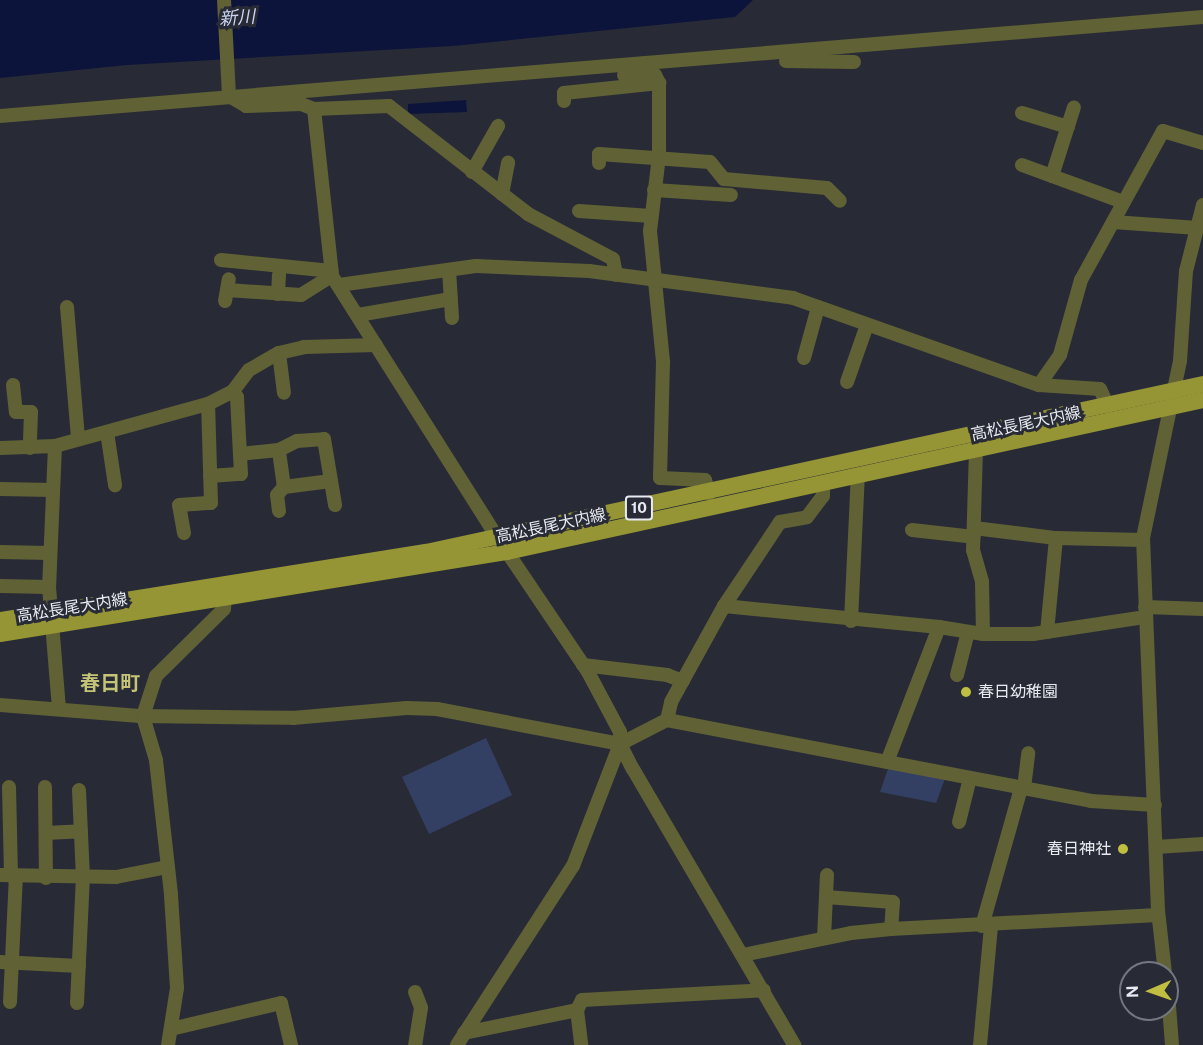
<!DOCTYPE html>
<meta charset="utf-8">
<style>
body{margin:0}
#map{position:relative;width:1203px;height:1045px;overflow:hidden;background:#282b35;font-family:"Public Sans","Noto Sans JP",sans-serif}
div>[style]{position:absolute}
.green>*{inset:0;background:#343f64}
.water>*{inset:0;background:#0d143c}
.minor>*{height:14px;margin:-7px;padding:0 7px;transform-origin:7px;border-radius:7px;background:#616136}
.major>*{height:16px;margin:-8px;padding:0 8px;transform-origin:8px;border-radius:8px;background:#969535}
.dots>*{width:16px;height:16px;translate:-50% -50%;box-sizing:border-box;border:3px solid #282b35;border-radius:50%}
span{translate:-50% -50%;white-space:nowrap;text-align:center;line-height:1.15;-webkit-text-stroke:6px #282b35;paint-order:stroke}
.shield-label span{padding:2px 4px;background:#282b35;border:2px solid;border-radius:4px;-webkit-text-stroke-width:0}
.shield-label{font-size:15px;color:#e8eaf1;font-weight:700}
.street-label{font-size:16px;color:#e8eaf1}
.poi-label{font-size:16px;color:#e8eaf1}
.left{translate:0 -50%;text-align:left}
.right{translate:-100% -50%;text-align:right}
.water-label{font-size:18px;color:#ccd6f4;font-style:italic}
.quarter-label{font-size:20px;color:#c4c476;font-weight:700}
.north{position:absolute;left:1119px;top:961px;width:60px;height:60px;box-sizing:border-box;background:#282b35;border:2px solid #757780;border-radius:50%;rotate:268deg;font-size:16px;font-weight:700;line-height:24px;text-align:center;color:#e8eaf1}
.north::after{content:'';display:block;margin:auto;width:21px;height:27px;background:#c0be41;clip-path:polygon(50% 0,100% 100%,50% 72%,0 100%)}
</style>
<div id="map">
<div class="green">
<div style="clip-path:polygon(486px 738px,512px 795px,429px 834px,402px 777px)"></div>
<div style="clip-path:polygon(889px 766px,946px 776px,936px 803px,880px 792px)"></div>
</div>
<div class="water">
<div style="clip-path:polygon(0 0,753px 0,735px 17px,453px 46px,127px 65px,0 78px)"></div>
<div style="clip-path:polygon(466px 100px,467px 112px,408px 114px,408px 104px)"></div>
</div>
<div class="minor">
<div style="left:224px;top:0;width:96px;rotate:87deg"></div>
<div style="left:786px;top:61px;width:68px;rotate:0.8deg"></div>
<div style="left:624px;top:75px;width:31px"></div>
<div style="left:655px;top:75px;width:9px;rotate:63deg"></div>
<div style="left:659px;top:83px;width:73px;rotate:90deg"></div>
<div style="left:659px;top:156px;width:76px;rotate:96.8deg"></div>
<div style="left:650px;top:231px;width:132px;rotate:84.3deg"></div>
<div style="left:663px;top:362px;width:116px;rotate:91.5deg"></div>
<div style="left:660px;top:478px;width:45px;rotate:2.5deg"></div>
<div style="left:705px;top:480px;width:14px;rotate:73deg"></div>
<div style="left:229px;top:96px;width:20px;rotate:30deg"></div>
<div style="left:246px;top:106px;width:55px;rotate:-2.1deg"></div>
<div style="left:301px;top:104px;width:14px;rotate:21deg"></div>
<div style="left:314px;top:109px;width:168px;rotate:83.8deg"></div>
<div style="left:332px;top:276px;width:309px;rotate:57.7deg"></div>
<div style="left:497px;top:537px;width:163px;rotate:56deg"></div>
<div style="left:588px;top:672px;width:68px;rotate:61.9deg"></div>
<div style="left:620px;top:732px;width:12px;rotate:90deg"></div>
<div style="left:620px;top:744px;width:28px;rotate:63deg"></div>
<div style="left:633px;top:769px;width:320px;rotate:59.7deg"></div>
<div style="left:564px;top:101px;width:8px;rotate:-90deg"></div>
<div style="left:564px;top:93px;width:96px;rotate:-6deg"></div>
<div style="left:314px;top:109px;width:75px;rotate:-2.3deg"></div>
<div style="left:389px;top:106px;width:176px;rotate:37.8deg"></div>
<div style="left:528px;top:214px;width:96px;rotate:27.9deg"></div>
<div style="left:613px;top:259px;width:16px;rotate:79deg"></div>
<div style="left:1022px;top:113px;width:48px;rotate:16.9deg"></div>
<div style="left:0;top:116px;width:1207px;rotate:-4.7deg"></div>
<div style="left:599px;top:163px;width:9px;rotate:-90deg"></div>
<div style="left:599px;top:154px;width:111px;rotate:4.1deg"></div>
<div style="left:710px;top:162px;width:22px;rotate:51deg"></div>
<div style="left:724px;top:179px;width:103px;rotate:5deg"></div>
<div style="left:827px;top:188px;width:18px;rotate:45deg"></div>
<div style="left:1022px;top:165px;width:108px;rotate:20.1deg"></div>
<div style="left:472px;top:172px;width:53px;rotate:-60.5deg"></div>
<div style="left:1052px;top:176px;width:72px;rotate:-72.3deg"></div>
<div style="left:654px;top:190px;width:77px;rotate:3.7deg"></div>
<div style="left:502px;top:194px;width:32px;rotate:-79deg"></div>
<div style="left:579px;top:211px;width:72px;rotate:4deg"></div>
<div style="left:1113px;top:222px;width:85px;rotate:4deg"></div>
<div style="left:221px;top:260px;width:111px;rotate:5.7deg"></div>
<div style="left:449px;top:270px;width:48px;rotate:86.4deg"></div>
<div style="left:339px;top:285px;width:138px;rotate:-7.9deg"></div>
<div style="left:476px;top:266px;width:113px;rotate:2.5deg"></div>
<div style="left:589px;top:271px;width:206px;rotate:7.5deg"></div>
<div style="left:793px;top:298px;width:261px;rotate:19.5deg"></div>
<div style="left:1039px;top:385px;width:61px;rotate:3.8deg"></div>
<div style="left:1100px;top:389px;width:19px;rotate:65deg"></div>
<div style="left:227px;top:290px;width:74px;rotate:3.9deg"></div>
<div style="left:301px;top:295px;width:36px;rotate:-32deg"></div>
<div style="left:278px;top:294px;width:19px;rotate:-87deg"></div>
<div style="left:225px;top:301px;width:22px;rotate:-80deg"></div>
<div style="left:67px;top:307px;width:132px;rotate:85.2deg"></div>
<div style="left:358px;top:315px;width:94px;rotate:-9.8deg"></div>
<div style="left:279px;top:353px;width:40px;rotate:82.9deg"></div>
<div style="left:804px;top:358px;width:53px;rotate:-74.6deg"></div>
<div style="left:847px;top:382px;width:60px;rotate:-70.7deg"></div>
<div style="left:13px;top:385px;width:27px;rotate:84deg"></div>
<div style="left:16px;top:412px;width:15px"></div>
<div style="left:31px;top:412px;width:36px;rotate:92deg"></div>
<div style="left:1039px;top:385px;width:37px;rotate:-55deg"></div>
<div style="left:1060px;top:355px;width:78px;rotate:-74.4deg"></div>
<div style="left:1081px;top:280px;width:170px;rotate:-61.2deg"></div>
<div style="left:1163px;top:131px;width:42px;rotate:16.7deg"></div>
<div style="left:107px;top:432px;width:54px;rotate:81.4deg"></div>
<div style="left:55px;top:446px;width:141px;rotate:92.4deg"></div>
<div style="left:49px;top:587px;width:121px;rotate:85.3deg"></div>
<div style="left:0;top:448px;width:55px;rotate:-2.1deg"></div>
<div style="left:55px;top:446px;width:159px;rotate:-15.4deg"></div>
<div style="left:208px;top:404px;width:28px;rotate:-27deg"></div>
<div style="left:233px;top:391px;width:26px;rotate:-53deg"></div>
<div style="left:249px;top:370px;width:34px;rotate:-30deg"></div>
<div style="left:279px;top:353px;width:26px;rotate:-13deg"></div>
<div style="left:304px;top:347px;width:72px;rotate:-1.6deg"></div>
<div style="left:976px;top:449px;width:101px;rotate:91.7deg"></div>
<div style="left:973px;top:550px;width:33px;rotate:74deg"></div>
<div style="left:982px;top:582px;width:52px;rotate:88.9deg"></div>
<div style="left:983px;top:634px;width:50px"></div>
<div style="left:1033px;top:634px;width:114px;rotate:-8.6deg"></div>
<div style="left:240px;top:454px;width:39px;rotate:-6deg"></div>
<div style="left:279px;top:450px;width:20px;rotate:-27deg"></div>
<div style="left:297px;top:441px;width:27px;rotate:-4deg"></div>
<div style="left:324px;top:439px;width:67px;rotate:80.5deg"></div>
<div style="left:210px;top:476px;width:31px;rotate:-4deg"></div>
<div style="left:241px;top:474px;width:77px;rotate:-93deg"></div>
<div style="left:237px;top:397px;width:7px;rotate:-124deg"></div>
<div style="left:284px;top:487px;width:47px;rotate:-7.3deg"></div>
<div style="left:0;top:489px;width:53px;rotate:1.1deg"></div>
<div style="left:279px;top:511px;width:16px;rotate:-97deg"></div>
<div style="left:277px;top:495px;width:11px;rotate:-49deg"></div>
<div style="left:284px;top:487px;width:37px;rotate:-98deg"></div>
<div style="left:974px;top:528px;width:83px;rotate:7deg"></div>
<div style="left:1056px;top:538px;width:87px;rotate:1.3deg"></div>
<div style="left:912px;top:530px;width:62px;rotate:6.4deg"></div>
<div style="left:184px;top:533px;width:28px;rotate:-100deg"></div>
<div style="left:179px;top:505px;width:32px;rotate:-4deg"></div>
<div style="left:211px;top:503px;width:99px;rotate:-91.7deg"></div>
<div style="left:0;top:552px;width:50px;rotate:1.1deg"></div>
<div style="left:0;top:586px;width:49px;rotate:1.2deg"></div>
<div style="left:724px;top:606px;width:101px;rotate:-56.3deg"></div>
<div style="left:780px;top:522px;width:27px;rotate:-10deg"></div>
<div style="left:807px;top:517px;width:26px;rotate:-53deg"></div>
<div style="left:823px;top:496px;width:13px;rotate:-90deg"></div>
<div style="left:1145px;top:607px;width:58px;rotate:2deg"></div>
<div style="left:851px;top:621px;width:146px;rotate:-87.3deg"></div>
<div style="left:1047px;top:632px;width:94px;rotate:-84.5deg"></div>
<div style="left:583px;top:665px;width:85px;rotate:6.8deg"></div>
<div style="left:667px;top:675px;width:17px;rotate:21deg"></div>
<div style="left:957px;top:675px;width:44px;rotate:-75.7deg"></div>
<div style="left:0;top:705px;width:140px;rotate:4.5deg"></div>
<div style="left:140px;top:716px;width:153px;rotate:0.7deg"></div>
<div style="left:293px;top:718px;width:114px;rotate:-5deg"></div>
<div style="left:407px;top:708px;width:30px;rotate:2deg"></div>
<div style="left:437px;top:709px;width:186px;rotate:10.8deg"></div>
<div style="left:620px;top:744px;width:53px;rotate:-27.1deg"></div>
<div style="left:667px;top:720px;width:18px;rotate:-77deg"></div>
<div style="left:671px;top:702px;width:110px;rotate:-61.1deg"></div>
<div style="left:724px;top:606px;width:216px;rotate:5.6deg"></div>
<div style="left:667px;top:720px;width:432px;rotate:10.8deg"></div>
<div style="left:1091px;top:801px;width:64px;rotate:3.6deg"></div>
<div style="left:887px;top:762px;width:145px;rotate:-68.9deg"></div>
<div style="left:939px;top:627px;width:45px;rotate:9deg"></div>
<div style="left:9px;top:787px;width:89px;rotate:88.7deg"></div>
<div style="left:45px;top:787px;width:91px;rotate:89.4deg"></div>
<div style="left:1024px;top:788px;width:35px;rotate:-83deg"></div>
<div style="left:959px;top:822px;width:45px;rotate:-76deg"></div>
<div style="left:46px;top:833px;width:35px;rotate:-3deg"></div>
<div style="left:1156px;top:847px;width:47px;rotate:-3.7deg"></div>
<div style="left:0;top:875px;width:116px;rotate:1deg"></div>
<div style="left:116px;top:877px;width:53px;rotate:-10.9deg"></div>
<div style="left:826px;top:897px;width:67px;rotate:4.3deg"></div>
<div style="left:893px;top:902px;width:27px;rotate:94deg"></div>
<div style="left:982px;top:926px;width:143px;rotate:-74.2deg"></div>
<div style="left:824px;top:938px;width:63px;rotate:-87.3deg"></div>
<div style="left:743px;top:955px;width:110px;rotate:-11.5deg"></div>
<div style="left:851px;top:933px;width:40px;rotate:-5.7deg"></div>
<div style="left:891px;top:929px;width:267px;rotate:-3deg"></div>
<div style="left:0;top:962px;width:79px;rotate:2.9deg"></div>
<div style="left:1165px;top:973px;width:62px;rotate:-96.4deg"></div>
<div style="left:1158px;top:911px;width:373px;rotate:-92.3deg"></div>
<div style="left:1143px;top:538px;width:181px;rotate:-78.2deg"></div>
<div style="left:1180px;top:361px;width:90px;rotate:-86.2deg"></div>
<div style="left:1186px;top:271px;width:68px;rotate:-75.6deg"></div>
<div style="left:1167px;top:980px;width:65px;rotate:85.6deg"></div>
<div style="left:415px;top:992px;width:17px;rotate:69deg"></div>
<div style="left:421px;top:1008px;width:37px;rotate:99deg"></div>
<div style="left:10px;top:1002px;width:125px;rotate:-87.3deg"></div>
<div style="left:77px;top:1003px;width:125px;rotate:-87.3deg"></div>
<div style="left:83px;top:878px;width:88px;rotate:-92.6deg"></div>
<div style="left:577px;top:1010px;width:11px;rotate:-63deg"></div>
<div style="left:582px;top:1000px;width:182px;rotate:-3.1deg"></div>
<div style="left:171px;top:1029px;width:113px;rotate:-13.3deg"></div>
<div style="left:281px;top:1003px;width:43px;rotate:76.6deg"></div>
<div style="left:464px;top:1033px;width:115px;rotate:-11.5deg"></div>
<div style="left:577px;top:1010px;width:35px;rotate:83deg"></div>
<div style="left:168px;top:1045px;width:58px;rotate:-81deg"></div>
<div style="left:177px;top:988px;width:94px;rotate:-93.7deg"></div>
<div style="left:171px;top:894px;width:135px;rotate:-96.4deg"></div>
<div style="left:156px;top:760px;width:46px;rotate:-106.5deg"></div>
<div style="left:143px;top:716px;width:42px;rotate:-72deg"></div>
<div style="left:156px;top:676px;width:95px;rotate:-44.6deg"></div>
<div style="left:224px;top:609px;width:11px;rotate:-85deg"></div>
<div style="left:457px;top:1045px;width:213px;rotate:-57.1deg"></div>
<div style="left:573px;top:866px;width:131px;rotate:-68.9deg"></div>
<div style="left:980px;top:1045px;width:119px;rotate:-84.7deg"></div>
</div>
<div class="major">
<div style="left:0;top:620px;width:431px;rotate:-9.1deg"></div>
<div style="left:426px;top:552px;width:795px;rotate:-12.2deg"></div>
<div style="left:0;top:634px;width:514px;rotate:-9.19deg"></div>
<div style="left:507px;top:552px;width:712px;rotate:-12.32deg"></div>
</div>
<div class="dots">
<div style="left:966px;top:692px;background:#c0be41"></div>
<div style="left:1123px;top:849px;background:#c0be41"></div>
</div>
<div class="shield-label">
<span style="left:639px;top:508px">10</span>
</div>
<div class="street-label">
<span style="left:1026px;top:424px;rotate:-12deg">高松長尾大内線</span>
<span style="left:551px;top:526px;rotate:-12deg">高松長尾大内線</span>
<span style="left:72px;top:608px;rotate:-9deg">高松長尾大内線</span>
</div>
<div class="poi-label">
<span class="left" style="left:978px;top:692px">春日幼稚園</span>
<span class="right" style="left:1111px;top:849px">春日神社</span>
</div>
<div class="water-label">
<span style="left:237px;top:18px;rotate:-4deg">新川</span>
</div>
<div class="quarter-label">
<span style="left:110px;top:683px">春日町</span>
</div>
<div class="north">N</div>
</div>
